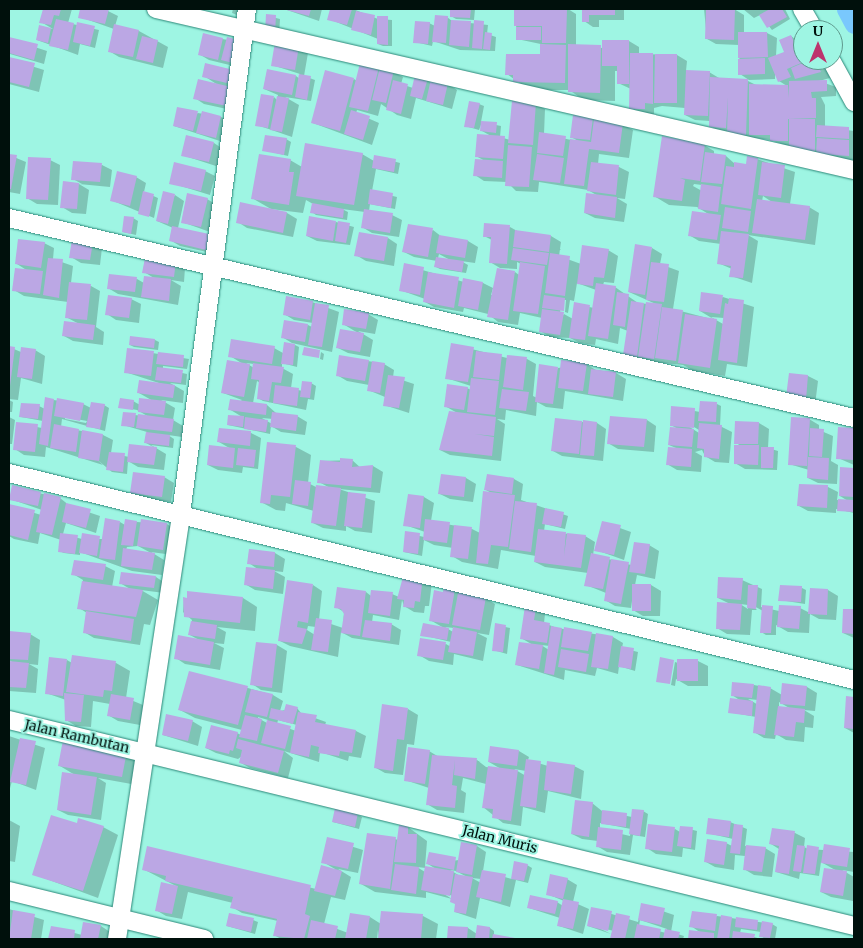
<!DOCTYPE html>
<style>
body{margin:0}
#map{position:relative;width:863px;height:948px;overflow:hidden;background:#9ef5e3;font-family:Merriweather,serif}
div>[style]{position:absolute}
.shadow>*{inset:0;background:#0003}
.canal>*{height:19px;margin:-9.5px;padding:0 9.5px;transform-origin:9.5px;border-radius:9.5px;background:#79c8fd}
.building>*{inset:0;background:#bba7e4}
.roads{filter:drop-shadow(0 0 1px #2c8778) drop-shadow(0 0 1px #2c8778)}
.minor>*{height:18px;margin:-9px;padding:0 9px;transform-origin:9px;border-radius:9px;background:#fff}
span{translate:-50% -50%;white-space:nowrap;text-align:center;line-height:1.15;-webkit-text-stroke:4px #9ef5e3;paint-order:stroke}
.street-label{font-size:14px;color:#00100c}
.frame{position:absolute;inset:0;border:10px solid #00100c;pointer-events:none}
.north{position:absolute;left:793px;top:20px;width:50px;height:50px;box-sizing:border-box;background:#9ef5e3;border:1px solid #5f998d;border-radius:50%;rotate:0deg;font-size:14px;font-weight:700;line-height:20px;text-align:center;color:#00100c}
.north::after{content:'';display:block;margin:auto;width:18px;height:22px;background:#bd336d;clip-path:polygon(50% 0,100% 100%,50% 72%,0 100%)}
</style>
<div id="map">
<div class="shadow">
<div style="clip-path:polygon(44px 9px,72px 9px,68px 23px,99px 30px,95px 48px,80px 44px,78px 55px,37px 40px,40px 26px,53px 29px,41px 22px)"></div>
<div style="clip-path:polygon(82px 9px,108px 11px,118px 16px,115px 26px,139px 31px,168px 47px,163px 68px,119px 57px,109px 51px,114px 29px,80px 17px)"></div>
<div style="clip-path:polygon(233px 9px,249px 9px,249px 17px,237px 15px,232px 13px)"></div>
<div style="clip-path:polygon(284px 9px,322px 9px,319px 21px)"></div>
<div style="clip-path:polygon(331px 9px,353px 9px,378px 19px,392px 20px,392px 46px,383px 46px,378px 44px,378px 39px,329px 19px)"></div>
<div style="clip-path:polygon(452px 9px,475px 9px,474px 20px,456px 19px,451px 16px)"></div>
<div style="clip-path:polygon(515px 9px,568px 9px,576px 14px,576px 46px,603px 48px,604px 41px,629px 41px,639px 47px,639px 54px,677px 55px,687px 61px,686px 71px,709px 72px,719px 78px,748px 81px,756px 85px,787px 86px,779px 81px,775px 72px,775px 79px,749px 80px,740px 74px,739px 45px,716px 44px,707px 39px,704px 9px,734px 9px,744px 15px,744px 33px,767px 33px,777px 38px,776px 56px,786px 52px,791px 36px,803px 45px,803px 60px,817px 60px,824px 65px,830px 78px,819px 81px,836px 87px,836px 96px,821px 97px,825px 105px,825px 127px,854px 131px,854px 160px,827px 159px,770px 140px,756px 138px,756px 140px,720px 132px,710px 126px,710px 121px,695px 120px,685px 115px,685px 108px,662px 106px,654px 108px,654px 114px,640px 114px,631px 108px,631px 89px,618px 83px,618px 71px,615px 71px,615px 101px,584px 100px,569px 90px,529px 90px,507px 74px,541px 55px,550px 46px,517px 39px)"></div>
<div style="clip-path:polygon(584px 9px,624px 9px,624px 20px,599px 20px,599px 27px,593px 27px,584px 21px)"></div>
<div style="clip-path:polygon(743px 9px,785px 9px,790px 19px,772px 30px,760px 15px,754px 18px)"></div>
<div style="clip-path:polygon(268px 16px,280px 19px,279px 36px)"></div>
<div style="clip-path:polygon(447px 17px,452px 21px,488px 25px,487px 34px,496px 37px,495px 51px,460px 50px,433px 41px,432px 46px,415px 42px,429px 23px,435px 26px)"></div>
<div style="clip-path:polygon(10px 39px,47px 51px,44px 64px,10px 54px,9px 58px)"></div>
<div style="clip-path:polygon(222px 39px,242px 42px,251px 48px,246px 69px,209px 60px,199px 54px)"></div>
<div style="clip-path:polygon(276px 43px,308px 53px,304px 76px,315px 80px,311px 101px,285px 97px,299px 105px,292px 137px,257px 125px,274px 97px,277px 100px,278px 95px,264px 89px,296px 76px,300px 79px,300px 74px,272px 65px)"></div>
<div style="clip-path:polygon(9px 59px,44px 70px,39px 92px,9px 84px)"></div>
<div style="clip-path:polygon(361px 64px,393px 72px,403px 77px,401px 84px,413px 88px,416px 76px,448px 84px,457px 90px,452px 109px,416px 98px,411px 119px,397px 115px,381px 104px,378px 116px,357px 110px,356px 113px,379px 123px,372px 145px,313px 123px,354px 79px,357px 81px)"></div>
<div style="clip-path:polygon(237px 72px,247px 78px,244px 89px,226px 86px,240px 94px,236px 111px,204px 104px,195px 98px,218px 85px,204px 76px)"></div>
<div style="clip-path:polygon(479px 104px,484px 106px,481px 122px,501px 126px,500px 137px,510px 140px,536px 104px,545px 109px,544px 134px,580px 142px,571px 137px,593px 119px,623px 125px,633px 130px,629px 158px,599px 154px,598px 164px,619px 167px,629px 172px,625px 199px,617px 198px,627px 204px,624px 222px,595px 218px,585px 213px,598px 196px,588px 190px,539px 182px,538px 192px,516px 191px,507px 182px,484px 181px,475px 175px,485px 161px,476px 156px,491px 136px,482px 131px,482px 122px,479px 130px,465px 126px)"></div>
<div style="clip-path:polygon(198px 113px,221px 117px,231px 122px,226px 143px,174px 126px)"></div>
<div style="clip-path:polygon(286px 139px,291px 142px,288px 156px,264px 150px)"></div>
<div style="clip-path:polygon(214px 143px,223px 149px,219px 167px,182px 155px)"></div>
<div style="clip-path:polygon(evenodd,704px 145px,714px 151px,714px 154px,726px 156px,735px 164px,747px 165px,757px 159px,795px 172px,790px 204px,809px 207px,819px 213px,815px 245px,748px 235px,758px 241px,752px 283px,731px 276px,732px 269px,718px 263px,721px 244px,699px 241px,689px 235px,710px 215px,697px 207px,669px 205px,654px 196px,704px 145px,694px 184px,702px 185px,702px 191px,693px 186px,694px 184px,704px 145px,763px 196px,772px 202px,762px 201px,763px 196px)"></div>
<div style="clip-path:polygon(362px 154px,374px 161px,375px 156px,400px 163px,398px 174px,376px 169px,372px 191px,397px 197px,395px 209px,370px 204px,369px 211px,392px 215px,402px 220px,399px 237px,372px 233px,362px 227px,365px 212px,342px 209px,348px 212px,347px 220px,316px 215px,312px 212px,313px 204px,306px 200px,303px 213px,271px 209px,252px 198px,290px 160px,302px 167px)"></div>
<div style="clip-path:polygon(9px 155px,26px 162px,20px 194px,9px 192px)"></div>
<div style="clip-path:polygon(50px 160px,60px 165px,58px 205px,37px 204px,27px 198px)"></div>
<div style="clip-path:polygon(102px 165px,112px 170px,110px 187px,79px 184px,89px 190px,86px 214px,72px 213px,62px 207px,64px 183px,82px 184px,73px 179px)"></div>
<div style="clip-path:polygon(205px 171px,215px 176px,210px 195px,171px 183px)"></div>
<div style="clip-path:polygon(136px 177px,146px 183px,144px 192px,158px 198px,154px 218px,111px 200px)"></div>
<div style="clip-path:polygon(175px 195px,184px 201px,178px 228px,209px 235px,216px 254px,180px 246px,170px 240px,173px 228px,157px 221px)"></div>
<div style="clip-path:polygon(207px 199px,217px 205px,210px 232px,182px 222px)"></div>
<div style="clip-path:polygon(241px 204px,287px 213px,297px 219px,293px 237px,247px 228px,238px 222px)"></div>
<div style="clip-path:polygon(133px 218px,138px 221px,136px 235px,123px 232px)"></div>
<div style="clip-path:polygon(336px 222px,354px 227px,350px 245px,317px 241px,307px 236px)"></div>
<div style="clip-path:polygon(evenodd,510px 227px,519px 232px,551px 236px,561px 242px,559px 256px,581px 264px,608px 250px,618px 256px,614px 283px,604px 282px,603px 285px,615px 287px,638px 303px,658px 305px,629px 292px,652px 248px,662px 254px,660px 264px,679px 271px,673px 309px,715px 320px,700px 311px,723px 297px,754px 307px,747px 367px,727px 364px,725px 376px,694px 371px,683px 365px,635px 360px,625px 354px,628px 331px,620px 328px,618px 344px,596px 339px,595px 345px,580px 343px,570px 338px,550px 337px,540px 331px,542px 318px,520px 313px,518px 325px,498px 322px,488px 314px,464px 308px,463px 312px,434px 307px,425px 302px,425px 299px,400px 290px,405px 265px,464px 282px,483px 283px,493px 288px,491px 295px,494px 295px,515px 272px,519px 275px,521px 264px,517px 262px,517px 269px,500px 268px,490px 262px,492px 240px,484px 236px,510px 227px,577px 283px,596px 290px,594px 308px,575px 304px,573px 319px,564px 314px,562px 317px,560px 311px,564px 300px,566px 300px,565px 312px,568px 313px,570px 300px,574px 301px,577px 283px,510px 227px,711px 317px,724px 318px,723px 324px,711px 317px)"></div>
<div style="clip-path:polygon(evenodd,433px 230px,442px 237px,468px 241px,478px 247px,475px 263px,461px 261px,468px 265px,466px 273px,440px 269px,436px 267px,437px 261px,414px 257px,404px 252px,433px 230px,439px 254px,450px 260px,438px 258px,439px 254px)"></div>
<div style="clip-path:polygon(388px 238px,397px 244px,394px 266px,366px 261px,356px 255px)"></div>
<div style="clip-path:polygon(44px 243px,54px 248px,53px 259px,73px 266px,71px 283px,91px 286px,100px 291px,96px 327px,104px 332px,103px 345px,73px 341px,64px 336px,79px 324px,66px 317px,68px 302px,24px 296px,14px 290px,28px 271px,17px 264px)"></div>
<div style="clip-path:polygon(92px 243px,102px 248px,100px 265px,81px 263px,71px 257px)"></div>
<div style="clip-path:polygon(146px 259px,185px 268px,184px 282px,171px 280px,181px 286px,178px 305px,118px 294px,108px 288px,137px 279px,144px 283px,154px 278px,144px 272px)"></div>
<div style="clip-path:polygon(131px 299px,141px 304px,139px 323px,116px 320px,107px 314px)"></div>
<div style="clip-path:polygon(312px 302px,339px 312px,332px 352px,292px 343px,282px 337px,308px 325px,312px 327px,313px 323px,294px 320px,284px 314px)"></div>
<div style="clip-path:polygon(368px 314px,378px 320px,375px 334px,358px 331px,373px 340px,370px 357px,348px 353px,338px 348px,358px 333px,343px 324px)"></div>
<div style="clip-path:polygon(131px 337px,155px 340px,159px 342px,158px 350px,134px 347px,130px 345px)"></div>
<div style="clip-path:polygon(452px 344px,507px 358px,527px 359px,536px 364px,533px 396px,537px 398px,558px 368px,586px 364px,596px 370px,616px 373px,626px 379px,623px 401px,565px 391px,563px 409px,546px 407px,537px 402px,536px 416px,506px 410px,505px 420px,497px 419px,505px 424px,501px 461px,450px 455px,440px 450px,459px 414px,445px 406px,467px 388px,471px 390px,471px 386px,446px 378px)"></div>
<div style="clip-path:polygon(evenodd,295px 345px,299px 347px,297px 367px,282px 363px,282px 368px,293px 374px,291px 388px,302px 391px,311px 383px,316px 386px,314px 400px,308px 399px,306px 410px,263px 401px,258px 398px,260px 383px,257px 381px,253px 403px,267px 405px,276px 413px,297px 416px,307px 422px,305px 435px,281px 432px,271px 426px,270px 434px,228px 425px,244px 418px,229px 409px,242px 400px,223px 393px,243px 364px,230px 356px,274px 348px,283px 353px,295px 345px,246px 363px,254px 364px,254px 368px,246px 363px,295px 345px,262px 418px,273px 419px,272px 424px,262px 418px)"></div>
<div style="clip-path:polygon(9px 347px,21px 352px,35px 350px,45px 356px,42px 384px,21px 378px,18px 400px,9px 399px)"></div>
<div style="clip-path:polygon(evenodd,128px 349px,189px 359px,187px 369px,163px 366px,163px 369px,187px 374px,186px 385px,170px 383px,184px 391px,183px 403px,161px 400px,175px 408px,173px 420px,183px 426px,182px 437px,168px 435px,174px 439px,173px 448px,151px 445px,166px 454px,164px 470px,138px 467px,128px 461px,127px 474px,112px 472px,94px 457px,103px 465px,46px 447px,45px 457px,24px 455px,15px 449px,17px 423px,42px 428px,43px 421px,21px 417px,39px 406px,45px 409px,46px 399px,83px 404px,91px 408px,104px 405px,109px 408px,105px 431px,62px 419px,61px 427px,103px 435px,113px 440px,111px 453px,129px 457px,155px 448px,146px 443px,147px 432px,123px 425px,135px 415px,149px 417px,137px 410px,120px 407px,133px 401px,140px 405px,153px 401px,139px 393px,165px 385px,125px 372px,128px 349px,65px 417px,87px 421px,86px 423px,65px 419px,65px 417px)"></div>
<div style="clip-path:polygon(321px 352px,324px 354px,323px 360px,320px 359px)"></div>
<div style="clip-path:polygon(368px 361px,384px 364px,394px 370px,393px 377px,414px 384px,409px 413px,384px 405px,385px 397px,368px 390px,369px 385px,347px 381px,337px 375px)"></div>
<div style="clip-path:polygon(790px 374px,808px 376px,818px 381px,815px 405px,797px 402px)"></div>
<div style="clip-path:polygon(9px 400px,13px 402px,12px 412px,9px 412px)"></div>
<div style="clip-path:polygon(evenodd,717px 404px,721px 406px,720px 426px,732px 432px,729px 463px,715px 462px,705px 456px,702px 450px,695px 452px,702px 456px,701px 472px,677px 470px,667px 464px,676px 448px,669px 445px,678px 429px,671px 425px,673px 407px,700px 412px,717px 404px,689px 424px,699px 430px,699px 433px,688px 426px,689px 424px)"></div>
<div style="clip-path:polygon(9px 417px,15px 420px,12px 444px,9px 444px)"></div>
<div style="clip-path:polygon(809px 419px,819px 425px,819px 430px,833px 436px,831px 461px,838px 465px,837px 484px,818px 483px,808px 478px,809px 470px,789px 464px)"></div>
<div style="clip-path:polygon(647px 420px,656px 426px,654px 452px,618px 449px,608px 443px)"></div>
<div style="clip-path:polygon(582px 422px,597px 423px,606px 429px,603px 461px,562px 456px,553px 451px)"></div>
<div style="clip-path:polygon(759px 423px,769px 429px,768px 448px,778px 451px,777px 470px,745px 469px,735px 463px,741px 446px,736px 443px)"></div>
<div style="clip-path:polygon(220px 429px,251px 433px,261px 438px,258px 469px,243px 467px,242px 473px,218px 470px,208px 465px,231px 449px,219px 442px)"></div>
<div style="clip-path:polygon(840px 429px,854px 430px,854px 465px,838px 458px)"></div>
<div style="clip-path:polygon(268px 443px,296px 447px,311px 455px,308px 483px,316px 487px,330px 488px,319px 482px,321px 461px,352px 460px,362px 469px,373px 466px,383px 472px,380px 493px,339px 489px,375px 501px,372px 533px,355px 531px,346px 526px,346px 531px,323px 528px,313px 523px,314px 511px,286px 503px,285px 511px,276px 510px,261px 502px)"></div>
<div style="clip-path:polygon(842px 469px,854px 470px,854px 513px,836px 509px,836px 513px,808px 511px,799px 506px,828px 487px,838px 492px,837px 500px,848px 501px,840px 496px)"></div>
<div style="clip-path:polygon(442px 476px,466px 478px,476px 484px,473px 502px,450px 499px,440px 494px)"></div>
<div style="clip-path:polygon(164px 477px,174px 483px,171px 502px,141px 498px,131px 493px)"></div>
<div style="clip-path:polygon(514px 479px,523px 484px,521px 500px,568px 516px,565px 529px,545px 524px,544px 531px,585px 536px,595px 542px,593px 555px,631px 565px,649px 545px,659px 551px,655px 579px,637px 575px,635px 585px,651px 585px,661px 591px,660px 616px,643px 616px,633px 610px,632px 601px,631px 608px,615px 606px,605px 600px,606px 593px,586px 585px,588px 573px,545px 567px,535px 562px,536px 556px,501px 550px,498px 569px,462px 562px,452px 556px,453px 548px,434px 545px,424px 540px,422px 556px,404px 552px,407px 533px,424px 537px,425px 532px,405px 525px,409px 495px,424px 497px,434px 503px,431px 521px,472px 529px,480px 533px,493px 494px,486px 490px)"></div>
<div style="clip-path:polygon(evenodd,13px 487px,60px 498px,70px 506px,100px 516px,96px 533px,66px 523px,63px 534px,82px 539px,103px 539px,120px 522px,125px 525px,137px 522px,167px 524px,176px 530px,173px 555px,151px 552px,164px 560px,162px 575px,132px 571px,80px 552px,80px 555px,64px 553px,59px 551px,61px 540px,40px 533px,38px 544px,14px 539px,9px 536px,9px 505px,41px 515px,42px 510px,10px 499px,9px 504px,9px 495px,11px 496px,13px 487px,138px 546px,151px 553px,126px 550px,127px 547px,138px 546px)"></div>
<div style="clip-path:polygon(603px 522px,631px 532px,624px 560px,596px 550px)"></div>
<div style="clip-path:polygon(250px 550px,275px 553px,285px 559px,283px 572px,274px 571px,285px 577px,283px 594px,255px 590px,245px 584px,259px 570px,249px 563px)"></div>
<div style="clip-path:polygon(105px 566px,115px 571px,112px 587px,130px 589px,120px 583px,156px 577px,165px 583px,164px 593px,141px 590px,158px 600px,150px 625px,144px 624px,140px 645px,94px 638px,84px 632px,87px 613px,79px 608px,83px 580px,73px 574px)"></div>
<div style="clip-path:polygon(evenodd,405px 575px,432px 582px,429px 606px,425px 606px,424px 613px,414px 612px,404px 606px,402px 600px,399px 620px,373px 615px,372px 622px,391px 624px,401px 630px,399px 645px,352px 638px,341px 632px,338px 657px,290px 646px,280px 641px,313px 585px,322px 591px,319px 620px,343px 628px,344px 612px,336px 607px,366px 592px,371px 596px,392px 594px,399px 597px,405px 575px,308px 626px,316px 627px,315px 635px,307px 630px,308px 626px)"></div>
<div style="clip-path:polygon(evenodd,742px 580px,762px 589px,761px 607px,779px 611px,800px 608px,810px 613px,811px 590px,828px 590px,838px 596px,836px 620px,819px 619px,810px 614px,809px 633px,788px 632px,776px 625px,776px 635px,766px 635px,761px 632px,763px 611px,752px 605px,757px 610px,752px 610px,750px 635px,727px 634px,717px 628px,730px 604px,718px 598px,742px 580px,740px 604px,748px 605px,748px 609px,740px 604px)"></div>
<div style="clip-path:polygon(evenodd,445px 588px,485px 598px,495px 604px,489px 635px,477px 633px,487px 638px,483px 661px,454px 654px,453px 665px,429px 661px,419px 655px,446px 644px,451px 647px,451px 642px,422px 635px,444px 628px,430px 620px,445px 588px,445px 627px,454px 628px,453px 632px,445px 627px)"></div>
<div style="clip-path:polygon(802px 588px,806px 590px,805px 604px,780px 600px)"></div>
<div style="clip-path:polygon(243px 598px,257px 607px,255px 631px,217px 627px,226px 632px,224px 644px,214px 643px,224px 648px,220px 670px,185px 664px,176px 658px,199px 640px,190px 635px,192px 620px,183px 612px,184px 599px)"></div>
<div style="clip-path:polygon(evenodd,536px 609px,545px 614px,544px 623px,557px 628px,613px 637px,623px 643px,622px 648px,638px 652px,635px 671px,619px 666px,618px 674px,597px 668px,595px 676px,565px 670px,564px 680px,517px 665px,533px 645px,521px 638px,536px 609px,541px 645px,550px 646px,549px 650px,541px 645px)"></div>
<div style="clip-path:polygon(844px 610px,854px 611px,854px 638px,843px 633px)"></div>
<div style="clip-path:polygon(496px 625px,510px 628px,507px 654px,493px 650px)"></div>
<div style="clip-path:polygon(9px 633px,30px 634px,40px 640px,38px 665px,29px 664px,38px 669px,36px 693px,9px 691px,9px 662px,12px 662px,9px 660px)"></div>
<div style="clip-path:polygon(257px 643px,277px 645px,287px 651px,282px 693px,261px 690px,252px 684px)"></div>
<div style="clip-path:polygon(67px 660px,72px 663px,116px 663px,130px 671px,126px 698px,143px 705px,140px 725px,118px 721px,108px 715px,110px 704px,93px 701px,91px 727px,76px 726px,66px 720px,66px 700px,46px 693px)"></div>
<div style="clip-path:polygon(678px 660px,698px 661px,708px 666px,708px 686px,688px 686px,676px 679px,675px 686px,671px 685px,675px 662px,678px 663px)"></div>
<div style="clip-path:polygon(evenodd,190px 672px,273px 695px,283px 701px,280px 711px,297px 708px,301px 713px,326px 722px,325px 725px,356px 731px,366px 736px,361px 758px,349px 756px,348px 761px,320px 752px,319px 762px,284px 751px,293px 758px,288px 778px,250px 768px,241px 763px,242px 756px,238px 759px,216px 753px,206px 748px,237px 733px,241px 735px,242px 730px,195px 718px,180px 710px,190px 672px,258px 717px,268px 720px,267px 723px,258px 718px,258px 717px,190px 672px,278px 720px,297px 725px,296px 731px,277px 724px,278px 720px)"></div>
<div style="clip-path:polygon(evenodd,783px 684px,807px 687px,817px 693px,815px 711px,804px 710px,814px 716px,813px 728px,805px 727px,804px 742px,786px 740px,776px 734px,775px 739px,764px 738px,754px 732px,756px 717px,729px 712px,741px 701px,732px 695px,754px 685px,770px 688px,782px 695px,783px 684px,748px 699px,758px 700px,758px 705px,755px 703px,748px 699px,783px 684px,779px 702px,791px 709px,779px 707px,779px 702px)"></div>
<div style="clip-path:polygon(847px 698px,854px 698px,854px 733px,845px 728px)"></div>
<div style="clip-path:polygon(408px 709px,418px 715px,414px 745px,407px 744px,403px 775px,385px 773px,376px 768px)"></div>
<div style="clip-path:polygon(192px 721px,202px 727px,198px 746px,163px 735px)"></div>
<div style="clip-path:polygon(9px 736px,45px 748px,36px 790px,12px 781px,9px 792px)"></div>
<div style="clip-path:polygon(64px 741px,141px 761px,137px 785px,98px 778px,106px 783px,101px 820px,68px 815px,58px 810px,75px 775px,60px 766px)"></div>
<div style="clip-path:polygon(evenodd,429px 751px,439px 757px,477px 760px,486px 767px,501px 769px,489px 762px,519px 751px,529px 757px,528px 760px,548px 766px,574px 766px,584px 771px,581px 799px,548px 791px,545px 813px,523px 807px,521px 826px,503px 823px,483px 807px,486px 784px,463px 778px,461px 790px,466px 793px,464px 813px,437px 810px,427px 804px,429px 788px,405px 780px,429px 751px,514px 769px,526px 771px,526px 776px,514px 769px)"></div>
<div style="clip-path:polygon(evenodd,592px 803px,602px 811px,632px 817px,643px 811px,648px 814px,645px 837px,633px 835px,630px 855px,607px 852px,597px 846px,598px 841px,582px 839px,572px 834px,592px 803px,600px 823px,631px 829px,630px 836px,600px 829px,600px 823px)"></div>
<div style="clip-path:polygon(358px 815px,362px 817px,359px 829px,333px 822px)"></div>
<div style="clip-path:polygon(9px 820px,20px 826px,15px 862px,9px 861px)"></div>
<div style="clip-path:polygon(730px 822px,747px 829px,745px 846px,765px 848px,775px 854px,772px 877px,754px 875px,744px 869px,745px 856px,735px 855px,734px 870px,715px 867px,706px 862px,726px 843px,732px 846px,733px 839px,707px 833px)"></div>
<div style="clip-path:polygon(78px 824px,103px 827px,118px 835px,98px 898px,33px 874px)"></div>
<div style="clip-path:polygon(evenodd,400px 827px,408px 827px,427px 841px,425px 867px,436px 869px,428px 864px,459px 860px,477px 846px,486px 852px,483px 871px,512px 879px,527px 865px,532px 868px,528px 883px,516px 880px,510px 907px,480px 898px,476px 919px,455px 912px,456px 905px,452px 899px,426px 892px,426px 898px,375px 892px,361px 884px,395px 839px,398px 840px,400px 827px,417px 867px,426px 868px,425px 872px,417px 867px,400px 827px,450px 870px,456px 871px,467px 877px,460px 876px,450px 870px,400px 827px,472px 878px,481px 879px,481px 883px,472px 878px,400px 827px,445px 892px,452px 896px,452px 899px,444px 894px,445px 892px)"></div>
<div style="clip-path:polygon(681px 827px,697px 831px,695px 850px,683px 848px,682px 857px,656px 854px,647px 848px,675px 829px,680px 832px)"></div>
<div style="clip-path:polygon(773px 829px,795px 833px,805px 838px,804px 847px,808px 849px,854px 852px,854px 872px,842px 870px,854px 877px,853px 901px,831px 897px,821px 892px,837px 871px,821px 862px,819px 876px,800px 873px,799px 879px,776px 872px,779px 849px,771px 844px)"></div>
<div style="clip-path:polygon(328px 839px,363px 850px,358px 873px,338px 869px,351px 877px,345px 900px,331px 897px,324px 924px,348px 933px,370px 917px,381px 924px,423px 916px,438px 924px,436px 939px,379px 939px,378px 930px,377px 939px,281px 939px,274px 935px,278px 921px,242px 913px,232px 907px,233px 903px,188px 892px,182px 919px,166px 916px,156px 910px,176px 886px,143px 869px,148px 847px,316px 889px,335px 869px,323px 862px)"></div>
<div style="clip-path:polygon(567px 879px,577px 885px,573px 902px,589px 909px,583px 934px,559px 926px,560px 918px,529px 908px,557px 902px,563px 906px,564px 901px,547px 894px)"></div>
<div style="clip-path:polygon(evenodd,642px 904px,674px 915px,671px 932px,684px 936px,683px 939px,611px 939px,614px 931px,597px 927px,611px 934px,588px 926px,592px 908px,638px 922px,642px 904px,640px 920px,667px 929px,666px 933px,639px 926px,640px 920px)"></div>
<div style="clip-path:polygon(9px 909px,44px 920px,41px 939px,9px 939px)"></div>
<div style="clip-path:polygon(717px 916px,772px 924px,777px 927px,775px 939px,765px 939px,761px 936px,761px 932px,741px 929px,740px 933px,761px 939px,689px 939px,691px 931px,701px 933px,691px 926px)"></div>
<div style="clip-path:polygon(253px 920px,258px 922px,255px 934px,227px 926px)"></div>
<div style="clip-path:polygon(101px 926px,110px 932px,109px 939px,50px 939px,52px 927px,82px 935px)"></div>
<div style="clip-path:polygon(478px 926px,490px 928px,494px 931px,494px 935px,513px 939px,448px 939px,449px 927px,468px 928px,477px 934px)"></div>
</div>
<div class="canal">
<div style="left:846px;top:9px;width:17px;rotate:62deg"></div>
</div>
<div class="building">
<div style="clip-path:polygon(43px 9px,61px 9px,59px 16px,54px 15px,51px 25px,39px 23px)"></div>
<div style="clip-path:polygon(80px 9px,109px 9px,105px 24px,78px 18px)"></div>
<div style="clip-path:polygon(283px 9px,311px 9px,309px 16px)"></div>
<div style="clip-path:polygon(330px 9px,352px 9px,347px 25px,327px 20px)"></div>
<div style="clip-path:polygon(450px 9px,471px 9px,470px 18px,450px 17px)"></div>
<div style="clip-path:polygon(514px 9px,567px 9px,566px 43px,542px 43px,542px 26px,514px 26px)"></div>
<div style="clip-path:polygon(582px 9px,615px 9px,615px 15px,589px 15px,589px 22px,582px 22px)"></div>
<div style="clip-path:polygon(706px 9px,735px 9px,734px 40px,705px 39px)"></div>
<div style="clip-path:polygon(770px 9px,782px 9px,787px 17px,767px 28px,759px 15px)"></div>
<div style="clip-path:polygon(356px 11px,375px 15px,371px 35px,351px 30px)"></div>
<div style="clip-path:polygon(266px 14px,276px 15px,275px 34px,265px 33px)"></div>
<div style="clip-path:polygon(435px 15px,448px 16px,446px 43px,432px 42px)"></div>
<div style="clip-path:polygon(377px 16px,388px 16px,388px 45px,377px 44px)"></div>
<div style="clip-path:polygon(56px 19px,74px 23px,68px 50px,49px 46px)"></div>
<div style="clip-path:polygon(451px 20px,471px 21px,469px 47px,449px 45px)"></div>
<div style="clip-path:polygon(474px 20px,484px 21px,482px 49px,472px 48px)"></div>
<div style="clip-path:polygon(415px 21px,430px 22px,428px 44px,413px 43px)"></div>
<div style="clip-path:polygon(77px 22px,95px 26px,90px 46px,73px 42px)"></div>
<div style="clip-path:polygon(114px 24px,139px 30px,133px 57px,108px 52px)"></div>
<div style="clip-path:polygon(39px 25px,51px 28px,48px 43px,36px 40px)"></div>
<div style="clip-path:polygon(516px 27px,541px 27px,541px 40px,516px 40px)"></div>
<div style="clip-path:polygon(485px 32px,492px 33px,490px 50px,483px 49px)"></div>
<div style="clip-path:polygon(738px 32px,767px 32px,768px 57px,738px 58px)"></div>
<div style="clip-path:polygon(203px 33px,223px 38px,218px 60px,198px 55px)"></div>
<div style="clip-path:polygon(791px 35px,796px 47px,803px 44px,803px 60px,808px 60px,787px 69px,791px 77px,778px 82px,768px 58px,784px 52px,779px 40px)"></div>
<div style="clip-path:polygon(142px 36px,158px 40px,153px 63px,136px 59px)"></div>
<div style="clip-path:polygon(9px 37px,38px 44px,34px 60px,9px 53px)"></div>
<div style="clip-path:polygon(227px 37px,242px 41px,237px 64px,221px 60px)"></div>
<div style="clip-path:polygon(602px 40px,629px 40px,629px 84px,617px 84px,617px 66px,602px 66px)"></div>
<div style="clip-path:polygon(275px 42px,299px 46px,295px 70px,271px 66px)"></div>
<div style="clip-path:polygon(540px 44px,566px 45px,565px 83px,513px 82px,513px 75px,505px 75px,506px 54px,540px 54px)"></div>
<div style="clip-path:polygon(568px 44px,601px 45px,600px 93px,568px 92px)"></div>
<div style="clip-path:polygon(630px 53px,653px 53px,653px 104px,645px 103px,645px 109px,629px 109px)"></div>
<div style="clip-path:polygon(655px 54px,677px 54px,677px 103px,654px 103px)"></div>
<div style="clip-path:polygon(9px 57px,35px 63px,29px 87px,9px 82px)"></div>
<div style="clip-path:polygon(765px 58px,765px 74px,738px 75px,738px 59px)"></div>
<div style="clip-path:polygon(810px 60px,815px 60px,821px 72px,795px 79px,791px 68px)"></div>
<div style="clip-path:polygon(205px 63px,238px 71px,235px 85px,202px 77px)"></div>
<div style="clip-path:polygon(360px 63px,379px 67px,368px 111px,349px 107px)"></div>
<div style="clip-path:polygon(380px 67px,394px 70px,386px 103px,372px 100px)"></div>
<div style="clip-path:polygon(267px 69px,296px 75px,292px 95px,263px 89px)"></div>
<div style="clip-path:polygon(325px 70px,354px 78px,340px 131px,311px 123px)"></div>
<div style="clip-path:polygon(686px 70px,710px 71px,708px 116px,684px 115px)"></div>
<div style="clip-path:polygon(299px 74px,311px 76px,307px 100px,295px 97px)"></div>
<div style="clip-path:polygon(415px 75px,428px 78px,422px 99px,410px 96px)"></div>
<div style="clip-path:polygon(710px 77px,748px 79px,746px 135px,727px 135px,728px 97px,726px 128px,709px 127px)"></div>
<div style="clip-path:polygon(198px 79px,231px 87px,227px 106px,193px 99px)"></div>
<div style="clip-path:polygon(431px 79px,448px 83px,443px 105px,426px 101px)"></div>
<div style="clip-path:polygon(393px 80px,408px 84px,401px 114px,386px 110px)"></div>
<div style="clip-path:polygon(827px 80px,827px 91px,811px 92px,812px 98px,816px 98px,816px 118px,788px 119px,788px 141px,770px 141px,770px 135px,749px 135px,749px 84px,788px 85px,789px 98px,789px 81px)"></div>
<div style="clip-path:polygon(261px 94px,274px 96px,268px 128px,255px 126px)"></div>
<div style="clip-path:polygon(277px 96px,289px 98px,282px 132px,270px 130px)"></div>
<div style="clip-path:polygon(469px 101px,480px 103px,474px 128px,464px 127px)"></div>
<div style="clip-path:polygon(512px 101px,536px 102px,533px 145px,508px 143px)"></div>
<div style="clip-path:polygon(177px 107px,198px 111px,193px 131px,173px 126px)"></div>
<div style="clip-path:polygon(351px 110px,370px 116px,363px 140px,344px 134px)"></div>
<div style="clip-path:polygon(202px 111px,221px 116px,216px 138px,196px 133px)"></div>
<div style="clip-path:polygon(573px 115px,593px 118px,590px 140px,570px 138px)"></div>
<div style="clip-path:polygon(594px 119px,623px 123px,619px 153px,589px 149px,584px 186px,564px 184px,570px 139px,591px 142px)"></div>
<div style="clip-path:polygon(789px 119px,815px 119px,815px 151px,789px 152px)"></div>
<div style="clip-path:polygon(481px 121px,497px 122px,496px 133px,480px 131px)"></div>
<div style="clip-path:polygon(817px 125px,849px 127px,849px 139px,816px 137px)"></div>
<div style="clip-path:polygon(539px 132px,566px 136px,563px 156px,537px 153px)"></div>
<div style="clip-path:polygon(477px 134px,505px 136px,503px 159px,475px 157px)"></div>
<div style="clip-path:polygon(186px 135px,214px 142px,209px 162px,181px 156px)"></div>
<div style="clip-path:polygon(265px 135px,287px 138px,284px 155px,262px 151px)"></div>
<div style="clip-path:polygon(662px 136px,705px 144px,700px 181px,680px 178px,685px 180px,682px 201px,653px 197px)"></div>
<div style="clip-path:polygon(817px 138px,849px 140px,849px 156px,816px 154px)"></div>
<div style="clip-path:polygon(305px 143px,363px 153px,354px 205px,296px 196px)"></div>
<div style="clip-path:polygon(508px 145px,532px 147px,529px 187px,505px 186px)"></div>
<div style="clip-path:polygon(705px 152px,726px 155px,722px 184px,701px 182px)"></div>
<div style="clip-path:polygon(9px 154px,17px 155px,11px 189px,9px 189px)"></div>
<div style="clip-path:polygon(259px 154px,291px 159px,289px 172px,294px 172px,289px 205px,251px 199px)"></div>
<div style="clip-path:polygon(537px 154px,564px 158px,560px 183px,533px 180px)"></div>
<div style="clip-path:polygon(374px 155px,396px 159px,394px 172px,372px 168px)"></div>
<div style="clip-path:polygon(747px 156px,758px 158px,751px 209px,721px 204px,726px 166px,734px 167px,734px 162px,746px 164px)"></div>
<div style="clip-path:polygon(28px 157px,51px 158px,48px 200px,26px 199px)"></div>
<div style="clip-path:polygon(475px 159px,503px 161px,502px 178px,473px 176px)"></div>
<div style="clip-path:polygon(73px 161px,102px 163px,100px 182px,71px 180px)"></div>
<div style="clip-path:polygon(174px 162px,206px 170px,201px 191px,169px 184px)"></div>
<div style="clip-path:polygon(591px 162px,619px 165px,616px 195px,587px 191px)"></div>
<div style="clip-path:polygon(762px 162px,785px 165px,781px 198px,758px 195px)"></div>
<div style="clip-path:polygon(117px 171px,137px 176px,130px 206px,110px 201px)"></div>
<div style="clip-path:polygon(63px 181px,79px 183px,77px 209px,60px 208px)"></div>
<div style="clip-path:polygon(701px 184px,721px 187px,718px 212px,698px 209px)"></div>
<div style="clip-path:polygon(370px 189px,393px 193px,391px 208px,368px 204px)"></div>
<div style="clip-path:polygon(143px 191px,154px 194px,149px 217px,138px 214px)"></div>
<div style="clip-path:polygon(163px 191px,175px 194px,168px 224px,156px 221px)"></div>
<div style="clip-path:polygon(187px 193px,208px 198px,201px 227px,181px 223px)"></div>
<div style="clip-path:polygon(586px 193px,617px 197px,615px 218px,584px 213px)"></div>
<div style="clip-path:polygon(757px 199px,810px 206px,805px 240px,752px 233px)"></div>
<div style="clip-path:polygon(240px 202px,287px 212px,283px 233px,236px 223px)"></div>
<div style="clip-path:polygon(312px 203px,344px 209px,343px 218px,310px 213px)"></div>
<div style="clip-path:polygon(725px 207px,751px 211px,748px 232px,722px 228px)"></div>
<div style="clip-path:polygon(364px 209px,393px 213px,390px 233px,361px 228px)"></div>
<div style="clip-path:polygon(692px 211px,721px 215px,717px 240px,688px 236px)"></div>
<div style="clip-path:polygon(124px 216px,134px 217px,131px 234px,122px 232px)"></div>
<div style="clip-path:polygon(309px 216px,336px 221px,333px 241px,306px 236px)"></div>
<div style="clip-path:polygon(338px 221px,350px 223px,346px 243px,335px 241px)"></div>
<div style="clip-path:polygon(484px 223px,510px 225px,507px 264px,489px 263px,491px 237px,483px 237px)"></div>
<div style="clip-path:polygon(408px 224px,433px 228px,428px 257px,402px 252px)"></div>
<div style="clip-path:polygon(172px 226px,209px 234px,206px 250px,169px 241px)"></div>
<div style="clip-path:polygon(515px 230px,551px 235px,549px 252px,513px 247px)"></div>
<div style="clip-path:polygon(721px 231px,749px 234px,743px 278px,729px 277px,731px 266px,717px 264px)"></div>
<div style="clip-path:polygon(359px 232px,388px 237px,384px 261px,354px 256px)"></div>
<div style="clip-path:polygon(439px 235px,468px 240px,465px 258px,436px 253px)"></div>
<div style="clip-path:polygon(18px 239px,45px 242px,41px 268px,15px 264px)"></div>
<div style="clip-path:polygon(72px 239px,93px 242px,90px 260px,69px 258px)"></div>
<div style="clip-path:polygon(635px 244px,652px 247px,645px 295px,628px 292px)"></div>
<div style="clip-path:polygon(582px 245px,609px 249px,604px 278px,594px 277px,593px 286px,577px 284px)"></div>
<div style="clip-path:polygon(513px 248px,549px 253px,547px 265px,511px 260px)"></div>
<div style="clip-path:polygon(550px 253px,570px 256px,565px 296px,545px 293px)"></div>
<div style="clip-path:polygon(436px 257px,464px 261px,462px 272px,434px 267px)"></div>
<div style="clip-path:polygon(48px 258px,63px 259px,59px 298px,43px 295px)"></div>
<div style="clip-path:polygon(145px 258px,176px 261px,174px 277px,142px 273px)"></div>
<div style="clip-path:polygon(520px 262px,545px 266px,538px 314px,513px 311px)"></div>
<div style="clip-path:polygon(651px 262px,669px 264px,664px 302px,646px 300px)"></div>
<div style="clip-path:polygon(404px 263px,424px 267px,420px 295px,399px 291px)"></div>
<div style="clip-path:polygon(15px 268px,43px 271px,40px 294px,12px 291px)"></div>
<div style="clip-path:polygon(497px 268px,515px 271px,508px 320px,487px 317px)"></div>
<div style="clip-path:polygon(428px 272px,459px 277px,454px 308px,423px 302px)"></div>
<div style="clip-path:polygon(109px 274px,137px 277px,135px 292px,107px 289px)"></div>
<div style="clip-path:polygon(144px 276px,171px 279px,169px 301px,141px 297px)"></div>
<div style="clip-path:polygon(463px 278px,483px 282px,478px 310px,458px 306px)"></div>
<div style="clip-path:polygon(69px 282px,91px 284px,87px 320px,65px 318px)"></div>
<div style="clip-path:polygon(596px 283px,616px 286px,608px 339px,588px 336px)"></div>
<div style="clip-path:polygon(617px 292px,629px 294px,625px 327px,613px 325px)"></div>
<div style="clip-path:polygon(701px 292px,723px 295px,720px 314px,699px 311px)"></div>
<div style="clip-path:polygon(108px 295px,132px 298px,129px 318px,105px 315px)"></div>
<div style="clip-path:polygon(544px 295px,565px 298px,564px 311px,542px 308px)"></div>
<div style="clip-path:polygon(286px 296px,313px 301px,310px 320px,283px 315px)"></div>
<div style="clip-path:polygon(729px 298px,744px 300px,737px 363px,718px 360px,725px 303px,728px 304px)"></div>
<div style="clip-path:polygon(631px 301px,644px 303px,637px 357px,623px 355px)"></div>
<div style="clip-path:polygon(574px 302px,590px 305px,585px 340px,569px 338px)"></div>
<div style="clip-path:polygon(646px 302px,662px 304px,654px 359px,638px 357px)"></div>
<div style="clip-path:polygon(315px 303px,329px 305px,322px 347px,308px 345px)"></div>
<div style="clip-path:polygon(662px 307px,683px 310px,676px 361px,655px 358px)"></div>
<div style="clip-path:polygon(344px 309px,369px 313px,366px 329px,342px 325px)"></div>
<div style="clip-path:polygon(542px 309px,564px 312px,560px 335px,539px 332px)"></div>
<div style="clip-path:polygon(685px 314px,717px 319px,710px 368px,678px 363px)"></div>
<div style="clip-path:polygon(284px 320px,308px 324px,305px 342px,281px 338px)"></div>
<div style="clip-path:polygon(64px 321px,95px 325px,93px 340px,62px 336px)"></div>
<div style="clip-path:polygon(340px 329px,364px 333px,360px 352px,336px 348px)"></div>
<div style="clip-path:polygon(130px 336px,155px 339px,154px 348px,129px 345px)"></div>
<div style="clip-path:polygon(231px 339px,275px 346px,272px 364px,228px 357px)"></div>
<div style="clip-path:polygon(284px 342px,295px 344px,293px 365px,281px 364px)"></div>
<div style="clip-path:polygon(451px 343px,474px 347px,468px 382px,445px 379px)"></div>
<div style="clip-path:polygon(9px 346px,15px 347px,10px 386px,9px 386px)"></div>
<div style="clip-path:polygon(21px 347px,36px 349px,32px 379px,17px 377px)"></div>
<div style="clip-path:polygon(304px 347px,320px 350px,319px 358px,302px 355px)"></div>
<div style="clip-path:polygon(127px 348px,154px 351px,151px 376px,124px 373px)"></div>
<div style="clip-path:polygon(476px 351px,502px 354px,499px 380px,473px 377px)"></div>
<div style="clip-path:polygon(158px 352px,184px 355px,183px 367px,156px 364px)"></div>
<div style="clip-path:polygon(339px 355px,369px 360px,365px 381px,336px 376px)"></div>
<div style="clip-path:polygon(507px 355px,527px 357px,523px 390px,503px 387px)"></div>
<div style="clip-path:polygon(227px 360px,250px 364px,244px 397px,221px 393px)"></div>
<div style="clip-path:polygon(561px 360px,587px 363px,583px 391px,558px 388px)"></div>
<div style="clip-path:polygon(372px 361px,385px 363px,380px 393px,367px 391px)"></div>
<div style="clip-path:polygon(253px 363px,284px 367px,281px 383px,272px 382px,269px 401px,257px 399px,259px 380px,251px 379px)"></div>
<div style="clip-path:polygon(539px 364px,558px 367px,553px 404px,535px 402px)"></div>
<div style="clip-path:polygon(157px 367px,183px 370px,181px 383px,155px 380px)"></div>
<div style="clip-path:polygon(591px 369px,616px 372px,613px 397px,588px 394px)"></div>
<div style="clip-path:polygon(789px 373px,808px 375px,806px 400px,786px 397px)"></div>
<div style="clip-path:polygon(388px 375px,405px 377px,399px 408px,383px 406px)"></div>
<div style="clip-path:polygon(471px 378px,499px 381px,495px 415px,467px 412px)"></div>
<div style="clip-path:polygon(139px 380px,175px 385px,173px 398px,137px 393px)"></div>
<div style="clip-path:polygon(302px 381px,312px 382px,310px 398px,300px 397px)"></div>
<div style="clip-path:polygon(447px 384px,468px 387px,464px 410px,444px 407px)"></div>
<div style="clip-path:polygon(275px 385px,299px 388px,297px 406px,273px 403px)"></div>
<div style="clip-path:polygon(502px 389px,529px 392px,526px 411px,499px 408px)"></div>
<div style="clip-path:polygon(45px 397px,54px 399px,48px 446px,39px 444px)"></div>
<div style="clip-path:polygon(57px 398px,84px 403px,80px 421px,54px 416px)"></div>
<div style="clip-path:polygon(120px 398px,134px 400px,133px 410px,118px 408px)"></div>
<div style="clip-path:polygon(139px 398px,166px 401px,164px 415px,138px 412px)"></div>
<div style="clip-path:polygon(230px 399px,267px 404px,266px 415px,228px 410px)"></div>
<div style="clip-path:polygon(700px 401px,717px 402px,716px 422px,698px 421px)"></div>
<div style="clip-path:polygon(91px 402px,105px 404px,100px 429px,86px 427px)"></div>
<div style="clip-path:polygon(21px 403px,40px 404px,38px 419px,19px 417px)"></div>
<div style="clip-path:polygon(671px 406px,695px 408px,694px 428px,670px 426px)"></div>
<div style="clip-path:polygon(449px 411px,496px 417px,494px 436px,475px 434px,494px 437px,492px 456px,439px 450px)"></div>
<div style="clip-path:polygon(123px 412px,136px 413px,134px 427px,121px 426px)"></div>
<div style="clip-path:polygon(272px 412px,298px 415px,296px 431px,270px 427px)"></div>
<div style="clip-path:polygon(138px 414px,174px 419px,172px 432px,136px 428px)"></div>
<div style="clip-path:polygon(228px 415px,244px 416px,243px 427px,227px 425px)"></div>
<div style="clip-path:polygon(610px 416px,647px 419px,644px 447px,607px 444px)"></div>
<div style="clip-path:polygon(245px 417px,268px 420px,266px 432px,244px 429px)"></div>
<div style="clip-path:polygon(791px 417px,810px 418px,807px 466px,788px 465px)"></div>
<div style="clip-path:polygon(555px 418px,582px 421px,579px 454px,551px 451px)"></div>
<div style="clip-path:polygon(583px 420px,597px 422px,594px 456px,580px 455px)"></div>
<div style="clip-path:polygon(735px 421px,759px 422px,758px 444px,734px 444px)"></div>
<div style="clip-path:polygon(16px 422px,38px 424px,35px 452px,13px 450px)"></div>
<div style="clip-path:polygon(699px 423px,722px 425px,719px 459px,704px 457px,704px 449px,697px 448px)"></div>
<div style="clip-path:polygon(54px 424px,79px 429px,76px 452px,50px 448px)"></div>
<div style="clip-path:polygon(670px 427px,694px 429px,692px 447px,668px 445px)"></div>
<div style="clip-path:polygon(838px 427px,854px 428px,854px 460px,836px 459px)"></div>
<div style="clip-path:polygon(219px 428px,251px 431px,250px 446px,217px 442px)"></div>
<div style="clip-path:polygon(810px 428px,824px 429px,822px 457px,809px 456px)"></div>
<div style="clip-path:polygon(82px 430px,103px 434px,99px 461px,78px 458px)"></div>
<div style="clip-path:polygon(146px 432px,170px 435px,169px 446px,144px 443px)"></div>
<div style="clip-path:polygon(267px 442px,296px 445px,290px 497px,271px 495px,270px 504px,260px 503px)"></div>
<div style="clip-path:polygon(129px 444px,157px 447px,154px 465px,127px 462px)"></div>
<div style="clip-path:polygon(209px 445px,235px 448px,233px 468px,207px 465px)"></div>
<div style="clip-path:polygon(734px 445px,759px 445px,758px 465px,734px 464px)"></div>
<div style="clip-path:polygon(668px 447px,692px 449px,691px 467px,666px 465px)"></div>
<div style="clip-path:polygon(761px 447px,774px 447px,773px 468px,761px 468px)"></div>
<div style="clip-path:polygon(238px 448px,256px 450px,254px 467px,236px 465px)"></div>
<div style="clip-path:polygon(109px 452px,125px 453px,123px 472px,106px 470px)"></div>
<div style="clip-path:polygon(808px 457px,829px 458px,828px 480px,807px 478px)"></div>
<div style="clip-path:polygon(340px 458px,353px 459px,352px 467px,373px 465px,371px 488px,317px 483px,320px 460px,340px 462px)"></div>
<div style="clip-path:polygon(840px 467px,854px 468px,854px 497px,839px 496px)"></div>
<div style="clip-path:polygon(133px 472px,165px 476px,162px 497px,130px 493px)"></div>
<div style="clip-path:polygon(441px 474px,466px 477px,464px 497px,438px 494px)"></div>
<div style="clip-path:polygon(487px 474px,514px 478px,512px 494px,484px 490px)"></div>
<div style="clip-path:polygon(295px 480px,311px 482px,308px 506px,292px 504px)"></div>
<div style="clip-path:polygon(799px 484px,828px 485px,827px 508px,797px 506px)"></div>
<div style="clip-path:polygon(12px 485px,41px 492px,38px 506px,9px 500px)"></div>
<div style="clip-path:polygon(316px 485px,341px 488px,336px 526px,311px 523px)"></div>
<div style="clip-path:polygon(483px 491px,515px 495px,508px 547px,491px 545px,488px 564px,476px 563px)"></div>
<div style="clip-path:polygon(348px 492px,366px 494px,362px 528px,344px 526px)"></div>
<div style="clip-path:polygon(44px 493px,61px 497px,52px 535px,36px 532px)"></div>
<div style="clip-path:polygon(408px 494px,424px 496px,420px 528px,403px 526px)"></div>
<div style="clip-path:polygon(838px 499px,854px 500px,854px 512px,837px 511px)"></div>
<div style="clip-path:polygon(515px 501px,537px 503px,531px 552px,509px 549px)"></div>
<div style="clip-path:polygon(66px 503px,91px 509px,86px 528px,62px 522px)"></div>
<div style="clip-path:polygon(9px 504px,35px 510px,28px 540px,9px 535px)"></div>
<div style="clip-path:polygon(545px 508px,564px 512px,561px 527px,542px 524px)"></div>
<div style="clip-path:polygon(105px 518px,120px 521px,115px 560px,99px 558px)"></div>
<div style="clip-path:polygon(125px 519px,137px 521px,133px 546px,121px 545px)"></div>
<div style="clip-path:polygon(141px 519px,167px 523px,163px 550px,137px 546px)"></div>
<div style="clip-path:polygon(425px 519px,450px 522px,447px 543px,423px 540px)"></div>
<div style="clip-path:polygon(602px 521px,621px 525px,614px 555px,594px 551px)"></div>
<div style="clip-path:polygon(454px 525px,472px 527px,468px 559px,450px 557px)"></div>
<div style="clip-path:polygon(538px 529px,566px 532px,564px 556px,567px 533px,586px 535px,581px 568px,534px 562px)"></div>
<div style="clip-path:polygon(405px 531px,420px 533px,418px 554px,403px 552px)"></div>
<div style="clip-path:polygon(60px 533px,78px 535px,75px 554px,58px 552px)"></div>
<div style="clip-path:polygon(82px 533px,100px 536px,97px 556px,79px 553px)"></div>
<div style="clip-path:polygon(634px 542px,650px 544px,645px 574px,629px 572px)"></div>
<div style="clip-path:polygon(123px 548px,155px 553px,152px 570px,121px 566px)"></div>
<div style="clip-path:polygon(249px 549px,275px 552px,274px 567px,247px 564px)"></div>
<div style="clip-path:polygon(591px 553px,610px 557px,603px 589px,584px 586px)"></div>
<div style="clip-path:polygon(611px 559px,629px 562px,621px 604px,604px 601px)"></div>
<div style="clip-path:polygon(74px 560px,106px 564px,103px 580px,71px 575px)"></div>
<div style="clip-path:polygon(246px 567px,275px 570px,273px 589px,244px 585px)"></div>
<div style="clip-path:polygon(121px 572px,156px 576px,154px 588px,119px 584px)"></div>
<div style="clip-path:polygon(404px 573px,423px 576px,420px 602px,415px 601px,414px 608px,403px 607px,404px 600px,397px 599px)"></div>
<div style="clip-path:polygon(718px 577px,743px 578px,741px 600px,717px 598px)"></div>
<div style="clip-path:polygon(287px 580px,313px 584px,308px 623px,298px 621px,297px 627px,307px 629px,302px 644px,278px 641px)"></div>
<div style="clip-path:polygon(82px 581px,143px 590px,136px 617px,77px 609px)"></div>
<div style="clip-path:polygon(632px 584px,651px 584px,651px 611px,632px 611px)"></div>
<div style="clip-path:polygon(748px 585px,758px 585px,756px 609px,747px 608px)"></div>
<div style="clip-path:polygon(780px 585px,802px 586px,801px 602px,778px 601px)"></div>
<div style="clip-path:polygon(337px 587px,366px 591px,360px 636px,341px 633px,344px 614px,341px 609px,334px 608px)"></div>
<div style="clip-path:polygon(444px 587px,455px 589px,449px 624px,429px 621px,434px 590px,443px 592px)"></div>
<div style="clip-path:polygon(459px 588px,486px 597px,480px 630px,452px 625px)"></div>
<div style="clip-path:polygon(810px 588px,828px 589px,827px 615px,808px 614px)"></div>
<div style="clip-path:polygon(371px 590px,393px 592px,390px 616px,368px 613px)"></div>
<div style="clip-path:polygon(187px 591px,243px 597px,240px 623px,184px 617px,183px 597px,187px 598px)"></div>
<div style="clip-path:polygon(717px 602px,742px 604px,740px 630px,716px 629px)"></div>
<div style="clip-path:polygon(762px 605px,773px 606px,771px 633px,760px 633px)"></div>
<div style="clip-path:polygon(779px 605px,801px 606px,799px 629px,777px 627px)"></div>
<div style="clip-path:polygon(525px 606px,536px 608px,534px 620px,550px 623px,547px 643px,520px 639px)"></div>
<div style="clip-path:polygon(843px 609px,854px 609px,854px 634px,842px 633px)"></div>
<div style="clip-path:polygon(86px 611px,134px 619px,131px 641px,83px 633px)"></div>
<div style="clip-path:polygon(316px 618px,332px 620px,328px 652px,311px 650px)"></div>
<div style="clip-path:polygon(365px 620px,392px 623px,390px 641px,362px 637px)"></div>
<div style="clip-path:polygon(191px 621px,217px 625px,215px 639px,188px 635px)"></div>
<div style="clip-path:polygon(423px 623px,449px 628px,447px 640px,420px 636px)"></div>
<div style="clip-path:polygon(495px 623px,506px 625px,503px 652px,492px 651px)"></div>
<div style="clip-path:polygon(551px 626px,562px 628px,554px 675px,544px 673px)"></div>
<div style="clip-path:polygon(453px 627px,477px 632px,473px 656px,448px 652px)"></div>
<div style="clip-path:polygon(564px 627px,592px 632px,588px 651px,561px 647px)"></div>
<div style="clip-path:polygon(9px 631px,31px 633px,28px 660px,9px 659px)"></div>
<div style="clip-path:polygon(596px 633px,613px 636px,608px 669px,591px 667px)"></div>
<div style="clip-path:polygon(178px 635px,214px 642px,210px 665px,174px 659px)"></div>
<div style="clip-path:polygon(420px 638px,446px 642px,443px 660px,417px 656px)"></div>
<div style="clip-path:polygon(256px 642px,277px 644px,272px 688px,250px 685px)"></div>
<div style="clip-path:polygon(519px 642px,543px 645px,539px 669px,515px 665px)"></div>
<div style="clip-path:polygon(621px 646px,634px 648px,631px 669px,618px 667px)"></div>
<div style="clip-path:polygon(561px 649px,589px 654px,586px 672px,558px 667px)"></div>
<div style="clip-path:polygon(72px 655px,116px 661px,112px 691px,104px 690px,103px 697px,66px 692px)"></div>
<div style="clip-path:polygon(49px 657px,67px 659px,63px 696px,45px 694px)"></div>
<div style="clip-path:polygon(660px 657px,674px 660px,670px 684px,656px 682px)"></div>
<div style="clip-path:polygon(677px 659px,698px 659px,698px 681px,677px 681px)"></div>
<div style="clip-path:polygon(9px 661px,29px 663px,26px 688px,9px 687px)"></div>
<div style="clip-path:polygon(189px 671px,248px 686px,238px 725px,178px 710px)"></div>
<div style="clip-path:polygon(732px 682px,754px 684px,752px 698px,731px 696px)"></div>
<div style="clip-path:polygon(782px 683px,807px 686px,805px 706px,780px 704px)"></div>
<div style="clip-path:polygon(758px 685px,771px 687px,765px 735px,753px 733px)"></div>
<div style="clip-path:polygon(251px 689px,273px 694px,267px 717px,245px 712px)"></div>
<div style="clip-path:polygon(64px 693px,84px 695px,81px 722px,65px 721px)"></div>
<div style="clip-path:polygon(111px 694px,134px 698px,130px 720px,107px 716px)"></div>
<div style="clip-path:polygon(846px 696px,854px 697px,854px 729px,844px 728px)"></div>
<div style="clip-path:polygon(730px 698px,753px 701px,752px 716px,728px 713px)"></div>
<div style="clip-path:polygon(286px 704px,298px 707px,293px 724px,269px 718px,271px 708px,284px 711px)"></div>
<div style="clip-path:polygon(382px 704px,408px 708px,404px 740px,397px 739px,393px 771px,374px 768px)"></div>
<div style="clip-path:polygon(778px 706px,805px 709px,804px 723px,796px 722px,794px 737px,774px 735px)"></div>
<div style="clip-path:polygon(298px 712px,317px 715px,315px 722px,356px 730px,352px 753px,340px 751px,339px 756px,318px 753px,319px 747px,311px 745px,309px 757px,290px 753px)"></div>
<div style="clip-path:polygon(166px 714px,193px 720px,188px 741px,162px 735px)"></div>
<div style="clip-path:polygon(245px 715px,262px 719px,257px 741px,239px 737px)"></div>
<div style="clip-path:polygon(267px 720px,291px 726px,285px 749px,261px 743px)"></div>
<div style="clip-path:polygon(211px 725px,238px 732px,233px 751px,230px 750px,229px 754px,205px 748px)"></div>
<div style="clip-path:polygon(20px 738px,36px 741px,26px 785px,10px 782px)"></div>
<div style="clip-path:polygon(238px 739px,284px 751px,278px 773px,239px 763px,242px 750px,236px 748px)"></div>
<div style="clip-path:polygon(63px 740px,127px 751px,122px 777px,58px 766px)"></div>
<div style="clip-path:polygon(490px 746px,519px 750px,517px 766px,488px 762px)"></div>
<div style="clip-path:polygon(408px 747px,430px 750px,425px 784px,404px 781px)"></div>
<div style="clip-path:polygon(432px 755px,477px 758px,475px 779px,454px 775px,455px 760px,452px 785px,457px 786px,455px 808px,426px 805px)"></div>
<div style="clip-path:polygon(526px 759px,541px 761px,536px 808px,520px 806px)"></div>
<div style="clip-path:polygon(547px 761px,575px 765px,571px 794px,544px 790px)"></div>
<div style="clip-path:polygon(488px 766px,518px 770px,511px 821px,492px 818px,493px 809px,482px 808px)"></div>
<div style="clip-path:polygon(62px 772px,97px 777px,91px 815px,57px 810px)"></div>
<div style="clip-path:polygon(575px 800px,593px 802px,589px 837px,571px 834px)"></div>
<div style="clip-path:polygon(335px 808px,358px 813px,355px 827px,332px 822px)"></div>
<div style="clip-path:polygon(632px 809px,644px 810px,640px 836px,629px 834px)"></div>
<div style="clip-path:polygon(602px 810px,627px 813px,626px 827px,601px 824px)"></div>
<div style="clip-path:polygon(51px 815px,77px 823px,78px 818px,104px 826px,83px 891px,32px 875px)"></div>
<div style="clip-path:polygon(708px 818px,731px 821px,729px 837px,706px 834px)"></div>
<div style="clip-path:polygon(648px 824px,675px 827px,672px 852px,645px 849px)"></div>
<div style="clip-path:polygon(734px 824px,743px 825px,740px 854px,730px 853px)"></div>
<div style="clip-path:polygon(399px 825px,408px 826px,408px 834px,417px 834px,416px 863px,394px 862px)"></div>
<div style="clip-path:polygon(680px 826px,693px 827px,691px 848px,677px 846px)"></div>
<div style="clip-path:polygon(598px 827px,623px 830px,621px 850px,596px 847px)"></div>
<div style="clip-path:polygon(772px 828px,795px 831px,789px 874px,775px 872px,779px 846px,769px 844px)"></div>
<div style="clip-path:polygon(367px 833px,396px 837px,390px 889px,359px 884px)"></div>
<div style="clip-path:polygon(327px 837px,354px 843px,348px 869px,321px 863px)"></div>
<div style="clip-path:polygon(707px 839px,727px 842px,724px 865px,704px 862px)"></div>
<div style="clip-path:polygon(461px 842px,477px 845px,472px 875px,456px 872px)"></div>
<div style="clip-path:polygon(824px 844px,850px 848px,847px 867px,821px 863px)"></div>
<div style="clip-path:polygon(746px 845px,766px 847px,762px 872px,743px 870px)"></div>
<div style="clip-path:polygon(797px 845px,805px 846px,801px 872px,793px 871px)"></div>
<div style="clip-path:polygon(807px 845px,819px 847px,815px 874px,803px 873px)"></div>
<div style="clip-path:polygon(147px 846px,311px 885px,305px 914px,310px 916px,304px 939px,273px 936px,277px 919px,230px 908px,233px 897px,165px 881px,166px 876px,142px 870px)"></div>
<div style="clip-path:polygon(429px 852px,456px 857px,454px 870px,426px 864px)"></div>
<div style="clip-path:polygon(514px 861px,528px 864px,524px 881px,511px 879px)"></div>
<div style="clip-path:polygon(395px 864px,419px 867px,416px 894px,391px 890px)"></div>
<div style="clip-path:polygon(321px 865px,342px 871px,335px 896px,314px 891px)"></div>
<div style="clip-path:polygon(425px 866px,454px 871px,450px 896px,421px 890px)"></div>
<div style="clip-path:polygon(824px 868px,847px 871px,843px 896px,820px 892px)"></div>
<div style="clip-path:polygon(482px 870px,506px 874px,501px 902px,476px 897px)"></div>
<div style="clip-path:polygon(455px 874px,473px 877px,466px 914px,454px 912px,455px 904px,450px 902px)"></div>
<div style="clip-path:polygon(550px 874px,568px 878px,563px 899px,579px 902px,573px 929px,557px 926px,563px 899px,546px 895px)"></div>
<div style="clip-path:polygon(161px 882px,178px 886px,172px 914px,155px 911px)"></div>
<div style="clip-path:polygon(530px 895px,558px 901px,555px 914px,527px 908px)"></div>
<div style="clip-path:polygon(641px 903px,665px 908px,661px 925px,638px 920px)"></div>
<div style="clip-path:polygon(591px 907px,612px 911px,608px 931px,587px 926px)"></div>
<div style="clip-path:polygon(13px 910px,35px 914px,31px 939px,9px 939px)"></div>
<div style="clip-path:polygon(381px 911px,423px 914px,421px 939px,378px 939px)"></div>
<div style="clip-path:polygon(692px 911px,717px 914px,715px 931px,689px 927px)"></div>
<div style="clip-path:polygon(229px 913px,254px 918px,251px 932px,226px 926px)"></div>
<div style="clip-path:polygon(350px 913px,370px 916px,366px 939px,345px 939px)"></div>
<div style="clip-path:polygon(616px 913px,630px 916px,625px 939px,610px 939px)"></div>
<div style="clip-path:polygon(721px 915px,732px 917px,729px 939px,717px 939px)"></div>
<div style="clip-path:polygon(736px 917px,758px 920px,757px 930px,735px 927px)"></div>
<div style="clip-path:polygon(311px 920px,338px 926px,335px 939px,307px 939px)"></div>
<div style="clip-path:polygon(762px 921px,773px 923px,770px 938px,759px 937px)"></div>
<div style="clip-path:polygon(83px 922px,101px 925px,98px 939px,80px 939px)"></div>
<div style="clip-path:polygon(637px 924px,661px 929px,659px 939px,634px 939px)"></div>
<div style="clip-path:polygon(477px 925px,490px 927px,489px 939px,475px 939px)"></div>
<div style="clip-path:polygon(51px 926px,75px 930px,74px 939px,48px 939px)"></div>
<div style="clip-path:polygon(448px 926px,468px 927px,467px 939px,447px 939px)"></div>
<div style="clip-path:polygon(665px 929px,680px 932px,678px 939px,663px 939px)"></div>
<div style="clip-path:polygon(689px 930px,714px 933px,714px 939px,688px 939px)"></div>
<div style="clip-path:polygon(733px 931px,755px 934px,754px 939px,732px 939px)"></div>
<div style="clip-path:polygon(493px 934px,515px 938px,515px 939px,492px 939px)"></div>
</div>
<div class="roads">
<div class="minor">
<div style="left:156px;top:9px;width:716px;rotate:12.99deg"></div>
<div style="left:802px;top:9px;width:24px;rotate:60deg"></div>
<div style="left:831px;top:60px;width:48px;rotate:61.3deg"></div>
<div style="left:9px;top:218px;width:868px;rotate:13.32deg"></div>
<div style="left:9px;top:473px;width:870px;rotate:13.76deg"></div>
<div style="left:9px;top:720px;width:870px;rotate:13.7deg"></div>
<div style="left:9px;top:891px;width:201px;rotate:13.8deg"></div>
<div style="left:117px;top:939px;width:430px;rotate:-81.4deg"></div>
<div style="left:181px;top:514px;width:509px;rotate:-82.55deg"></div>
</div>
</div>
<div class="street-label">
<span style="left:77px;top:736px;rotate:13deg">Jalan Rambutan</span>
<span style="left:500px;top:839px;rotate:14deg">Jalan Muris</span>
</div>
<div class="frame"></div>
<div class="north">U</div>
</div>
